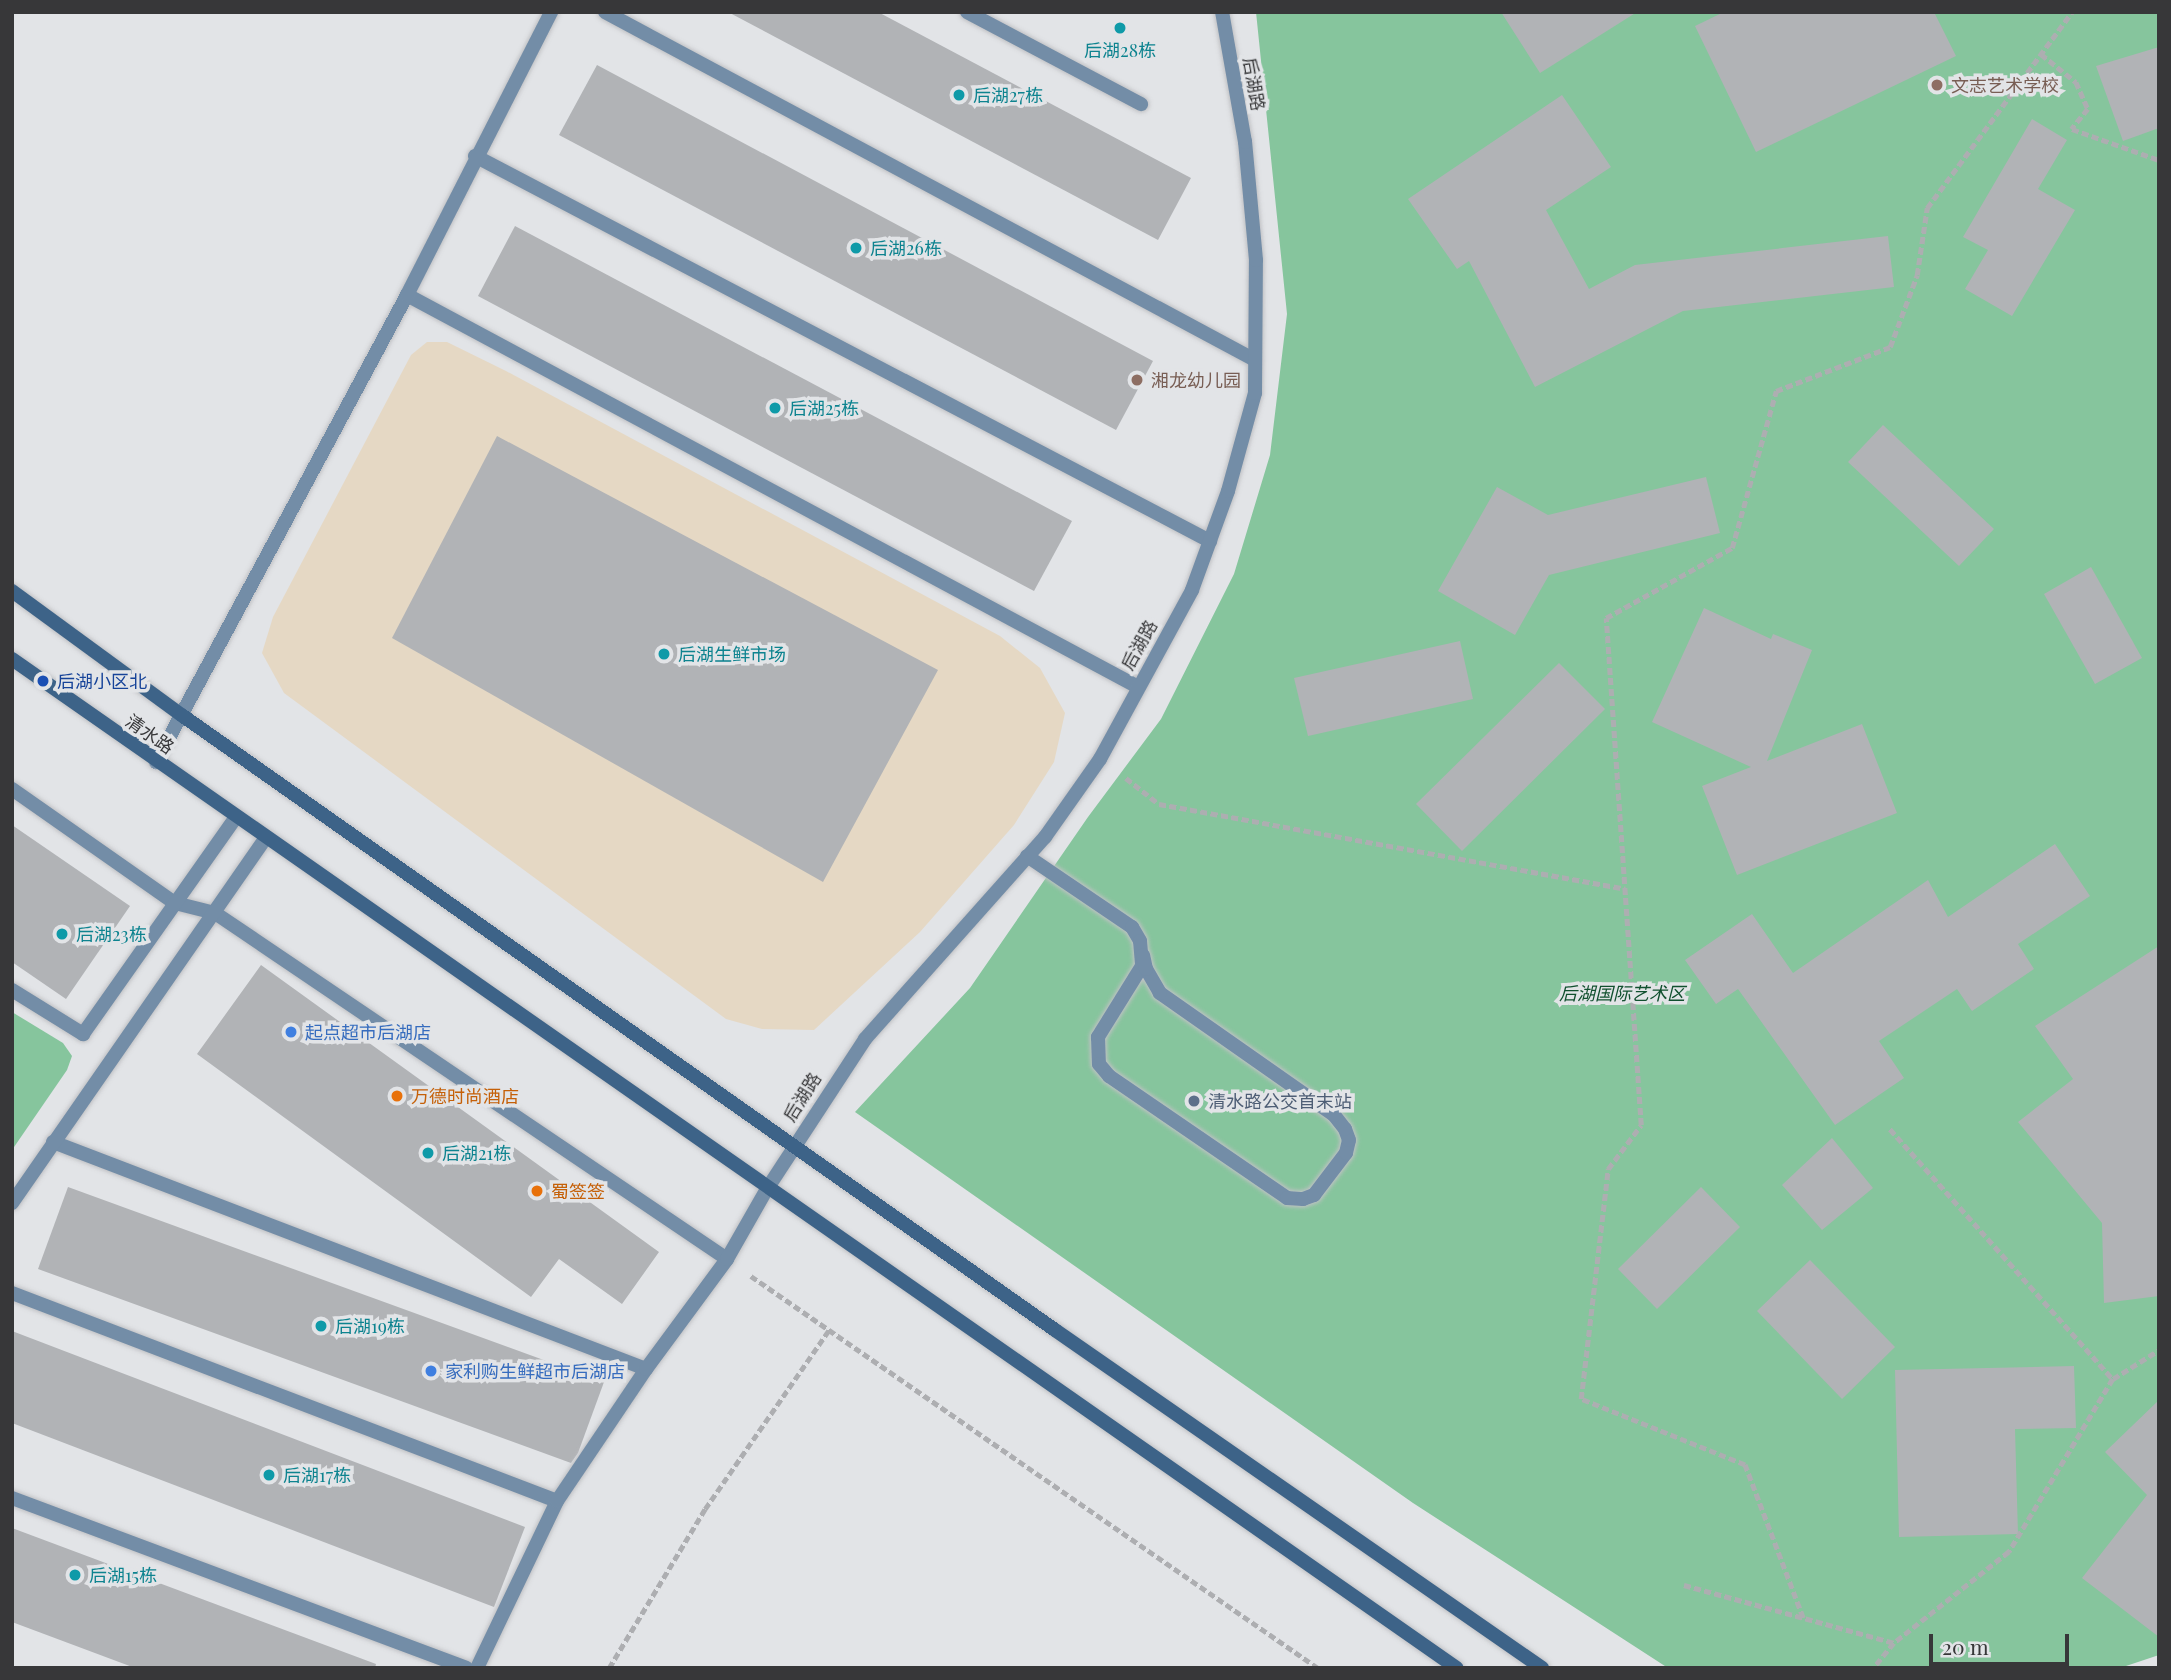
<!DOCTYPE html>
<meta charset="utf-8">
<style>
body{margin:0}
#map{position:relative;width:2171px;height:1680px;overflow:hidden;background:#e2e4e7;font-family:"Playfair Display","Noto Sans SC",serif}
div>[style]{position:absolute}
.commercial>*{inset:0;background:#e5d8c4}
.green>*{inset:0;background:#86c59d}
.building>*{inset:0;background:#b1b3b6}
.path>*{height:4.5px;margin-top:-2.25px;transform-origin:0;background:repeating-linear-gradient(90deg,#adaeb1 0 7px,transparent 0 10.5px)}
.roads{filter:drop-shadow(0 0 2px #c0c1c4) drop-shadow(0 0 2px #c0c1c4)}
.service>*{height:14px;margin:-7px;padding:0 7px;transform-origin:7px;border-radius:7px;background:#738da7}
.minor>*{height:14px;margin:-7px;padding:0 7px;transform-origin:7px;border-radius:7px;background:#738da7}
.secondary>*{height:14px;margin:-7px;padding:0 7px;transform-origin:7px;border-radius:7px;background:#3d6388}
.dots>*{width:19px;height:19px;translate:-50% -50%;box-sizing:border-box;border:4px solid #e2e4e7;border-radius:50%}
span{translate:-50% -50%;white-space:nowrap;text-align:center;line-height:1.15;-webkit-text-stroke:7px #e2e4e7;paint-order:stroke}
.culture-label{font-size:18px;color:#0d838f}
.left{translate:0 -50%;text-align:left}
.street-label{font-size:18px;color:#373739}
.education-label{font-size:18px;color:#785e54}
.transit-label{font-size:18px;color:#164399}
.park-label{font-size:18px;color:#11502f;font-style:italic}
.shop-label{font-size:18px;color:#366cbe}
.food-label{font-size:18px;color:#c56008}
.service-label{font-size:18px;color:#4e5e75}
.frame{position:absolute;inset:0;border:14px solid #373739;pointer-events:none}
.scale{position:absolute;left:1929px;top:1634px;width:140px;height:32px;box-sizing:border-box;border:4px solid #373739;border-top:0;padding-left:9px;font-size:21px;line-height:24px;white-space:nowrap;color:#373739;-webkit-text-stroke:5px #e2e4e7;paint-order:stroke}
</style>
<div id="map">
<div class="commercial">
<div style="clip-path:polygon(427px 342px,447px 342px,506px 371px,1000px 636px,1040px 668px,1065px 713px,1054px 762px,1014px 825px,920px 932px,814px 1030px,762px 1029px,726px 1019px,284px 693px,262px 653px,273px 617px,411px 355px)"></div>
</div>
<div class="green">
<div style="clip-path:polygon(1256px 12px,2159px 12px,2159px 1655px,2120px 1668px,1668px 1668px,1413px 1503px,855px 1112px,970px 988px,1088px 817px,1161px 719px,1234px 574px,1270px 455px,1287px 314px)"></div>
<div style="clip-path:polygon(12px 1012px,63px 1043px,72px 1056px,67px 1070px,12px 1150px)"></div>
</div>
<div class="building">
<div style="clip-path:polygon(728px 12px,878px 12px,1191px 178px,1158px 240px)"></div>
<div style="clip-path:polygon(1501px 12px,1637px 12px,1540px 73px)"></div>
<div style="clip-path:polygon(1724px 12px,1934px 12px,1956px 56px,1756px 152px,1695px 26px)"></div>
<div style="clip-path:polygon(2159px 47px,2159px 128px,2123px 141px,2096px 66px)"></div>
<div style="clip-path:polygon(597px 65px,1153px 361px,1116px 430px,559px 135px)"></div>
<div style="clip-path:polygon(1562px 95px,1611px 167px,1546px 210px,1589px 289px,1635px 265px,1888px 236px,1894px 287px,1683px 311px,1535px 387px,1469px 261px,1457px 269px,1408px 199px)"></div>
<div style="clip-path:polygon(2032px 119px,2067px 140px,2038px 189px,2075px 210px,2012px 316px,1965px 289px,1988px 250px,1963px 237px)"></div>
<div style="clip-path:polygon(515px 226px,1072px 521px,1034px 591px,478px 296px)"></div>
<div style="clip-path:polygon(1883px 425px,1994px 529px,1959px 566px,1848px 462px)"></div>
<div style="clip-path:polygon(497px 436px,938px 670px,823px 882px,392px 638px)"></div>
<div style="clip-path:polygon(1706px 477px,1720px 533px,1549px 575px,1515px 635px,1438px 591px,1497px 487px,1548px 515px)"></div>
<div style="clip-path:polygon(2091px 567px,2142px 658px,2095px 684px,2044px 594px)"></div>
<div style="clip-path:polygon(1704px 608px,1771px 639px,1773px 634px,1812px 650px,1767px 761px,1862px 724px,1897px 813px,1737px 875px,1702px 786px,1751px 767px,1652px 722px)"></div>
<div style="clip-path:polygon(1460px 641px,1473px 699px,1308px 736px,1294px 678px)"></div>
<div style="clip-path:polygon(1559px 663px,1605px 709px,1462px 851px,1416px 804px)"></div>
<div style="clip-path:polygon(12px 825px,130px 906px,66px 999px,12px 962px)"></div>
<div style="clip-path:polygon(2055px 844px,2090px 896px,2018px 944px,2034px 969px,1972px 1011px,1957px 989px,1879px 1041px,1904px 1078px,1835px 1125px,1738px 989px,1716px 1004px,1685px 960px,1752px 914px,1793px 973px,1928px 880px,1948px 917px)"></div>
<div style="clip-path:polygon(2159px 946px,2159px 1296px,2104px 1303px,2102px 1223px,2018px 1122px,2073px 1079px,2035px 1026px)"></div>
<div style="clip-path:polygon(261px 965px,659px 1252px,622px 1304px,559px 1259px,531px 1297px,197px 1054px)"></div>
<div style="clip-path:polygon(1832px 1138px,1873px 1188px,1822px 1230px,1782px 1185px)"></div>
<div style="clip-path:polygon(68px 1187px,604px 1382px,578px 1453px,571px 1463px,38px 1269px)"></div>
<div style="clip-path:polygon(1701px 1187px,1740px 1227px,1657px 1309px,1618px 1269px)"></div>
<div style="clip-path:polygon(1810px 1260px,1895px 1347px,1842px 1399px,1757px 1311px)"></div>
<div style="clip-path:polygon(12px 1331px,525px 1527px,494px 1607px,12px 1423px)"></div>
<div style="clip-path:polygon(2074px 1366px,2076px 1428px,2015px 1429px,2018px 1534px,1899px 1537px,1895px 1370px)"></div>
<div style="clip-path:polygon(2159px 1400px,2159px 1637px,2082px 1578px,2147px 1495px,2105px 1452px)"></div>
<div style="clip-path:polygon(12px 1528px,376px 1664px,375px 1668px,135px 1668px,12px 1622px)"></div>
</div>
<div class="path">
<div style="left:2041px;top:54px;width:45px;rotate:38.7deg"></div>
<div style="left:2076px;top:82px;width:30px;rotate:66deg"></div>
<div style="left:2088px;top:109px;width:26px;rotate:129deg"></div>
<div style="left:2072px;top:129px;width:92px;rotate:19.6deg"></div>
<div style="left:1126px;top:778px;width:42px;rotate:38.2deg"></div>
<div style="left:1159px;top:804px;width:474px;rotate:10.3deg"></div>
<div style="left:1890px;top:1129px;width:335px;rotate:48.3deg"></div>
<div style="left:2113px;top:1379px;width:202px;rotate:121deg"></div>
<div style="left:2009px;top:1552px;width:147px;rotate:141.6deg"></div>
<div style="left:751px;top:1276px;width:689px;rotate:34.66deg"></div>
<div style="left:2113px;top:1379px;width:54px;rotate:-32.2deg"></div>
<div style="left:1684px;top:1585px;width:218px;rotate:15.4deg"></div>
<div style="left:1894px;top:1643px;width:32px;rotate:129deg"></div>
<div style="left:1803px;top:1618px;width:164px;rotate:-110.8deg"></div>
<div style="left:1745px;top:1465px;width:177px;rotate:-158.1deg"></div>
<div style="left:1581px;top:1399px;width:232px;rotate:-83.3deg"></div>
<div style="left:1608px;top:1169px;width:55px;rotate:-53.1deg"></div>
<div style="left:1641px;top:1125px;width:508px;rotate:-93.95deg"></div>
<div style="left:1606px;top:618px;width:144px;rotate:-29.1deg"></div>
<div style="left:1732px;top:548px;width:163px;rotate:-74.3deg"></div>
<div style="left:1776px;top:391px;width:122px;rotate:-21.1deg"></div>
<div style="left:1890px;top:347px;width:77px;rotate:-69.4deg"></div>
<div style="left:1917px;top:275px;width:68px;rotate:-81.5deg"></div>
<div style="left:1927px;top:208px;width:244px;rotate:-53.5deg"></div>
<div style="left:609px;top:1668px;width:186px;rotate:-58.9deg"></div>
<div style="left:705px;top:1509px;width:218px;rotate:-55.3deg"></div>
</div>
<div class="roads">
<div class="service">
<div style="left:605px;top:12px;width:737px;rotate:28.16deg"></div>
<div style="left:967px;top:12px;width:197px;rotate:27.9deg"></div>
<div style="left:475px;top:156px;width:830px;rotate:27.65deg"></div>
<div style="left:407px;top:295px;width:829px;rotate:28.2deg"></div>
<div style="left:12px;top:789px;width:199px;rotate:35deg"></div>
<div style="left:175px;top:903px;width:41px;rotate:14deg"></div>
<div style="left:215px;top:913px;width:618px;rotate:34.05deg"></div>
<div style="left:53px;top:1142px;width:635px;rotate:20.95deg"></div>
<div style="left:12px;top:1293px;width:583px;rotate:20.89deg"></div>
<div style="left:12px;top:1498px;width:485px;rotate:20.5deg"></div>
<div style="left:477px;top:1668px;width:185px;rotate:-64.4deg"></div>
<div style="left:557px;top:1501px;width:159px;rotate:-56deg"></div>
<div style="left:646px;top:1369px;width:137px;rotate:-53.6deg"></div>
<div style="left:727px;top:1259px;width:81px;rotate:-60.3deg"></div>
</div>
<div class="minor">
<div style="left:156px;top:762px;width:530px;rotate:-61.74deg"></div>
<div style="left:407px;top:295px;width:318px;rotate:-63deg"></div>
<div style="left:1027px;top:856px;width:127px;rotate:34.1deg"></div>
<div style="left:1132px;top:927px;width:16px;rotate:60deg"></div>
<div style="left:1140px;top:941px;width:25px;rotate:85deg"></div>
<div style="left:1142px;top:966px;width:84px;rotate:121.8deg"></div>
<div style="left:1098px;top:1037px;width:27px;rotate:88deg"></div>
<div style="left:1099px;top:1064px;width:16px;rotate:50deg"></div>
<div style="left:1109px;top:1076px;width:216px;rotate:34.4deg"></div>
<div style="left:1287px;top:1198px;width:16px;rotate:4deg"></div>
<div style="left:1303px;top:1199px;width:12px;rotate:-20deg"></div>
<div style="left:1314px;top:1195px;width:53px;rotate:-52.7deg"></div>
<div style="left:1346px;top:1153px;width:13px;rotate:-77deg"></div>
<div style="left:1349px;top:1140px;width:12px;rotate:-110deg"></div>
<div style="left:1345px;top:1129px;width:18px;rotate:-128deg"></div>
<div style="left:1334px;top:1115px;width:213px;rotate:-145deg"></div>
<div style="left:1160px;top:993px;width:28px;rotate:-120deg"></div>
<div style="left:1146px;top:969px;width:14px;rotate:-102deg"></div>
<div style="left:12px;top:990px;width:84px;rotate:31.8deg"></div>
<div style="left:83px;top:1034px;width:266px;rotate:-54.8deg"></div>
<div style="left:767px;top:1189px;width:179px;rotate:-56.8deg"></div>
<div style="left:865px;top:1039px;width:271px;rotate:-48.3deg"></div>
<div style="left:1045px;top:837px;width:95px;rotate:-54.8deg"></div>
<div style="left:1100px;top:759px;width:192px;rotate:-61.4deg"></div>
<div style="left:1192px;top:590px;width:105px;rotate:-70deg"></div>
<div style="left:1228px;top:491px;width:102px;rotate:-74.6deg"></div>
<div style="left:1255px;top:393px;width:133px;rotate:-89.6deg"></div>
<div style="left:1256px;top:260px;width:119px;rotate:-95.3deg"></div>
<div style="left:1245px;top:142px;width:132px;rotate:-100deg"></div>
<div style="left:12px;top:1203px;width:445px;rotate:-55.2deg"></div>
</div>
<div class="secondary">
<div style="left:12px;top:591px;width:212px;rotate:36.2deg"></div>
<div style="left:183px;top:716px;width:1066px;rotate:35.15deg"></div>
<div style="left:1055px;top:1330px;width:593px;rotate:34.76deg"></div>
<div style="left:12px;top:659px;width:1762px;rotate:34.93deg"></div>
</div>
</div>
<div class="dots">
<div style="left:1120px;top:28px;background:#0f9aa8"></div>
<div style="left:1937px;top:85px;background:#8d6e63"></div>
<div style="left:959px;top:95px;background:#0f9aa8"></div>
<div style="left:856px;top:248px;background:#0f9aa8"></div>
<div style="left:1137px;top:380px;background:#8d6e63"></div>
<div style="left:775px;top:408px;background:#0f9aa8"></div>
<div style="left:664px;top:654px;background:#0f9aa8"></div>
<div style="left:43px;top:681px;background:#1a4fb4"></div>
<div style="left:62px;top:934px;background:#0f9aa8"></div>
<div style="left:291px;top:1032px;background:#3f7fe0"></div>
<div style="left:397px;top:1096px;background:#e8710a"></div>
<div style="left:1194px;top:1101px;background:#5c6f8a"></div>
<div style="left:428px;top:1153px;background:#0f9aa8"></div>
<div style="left:537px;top:1191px;background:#e8710a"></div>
<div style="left:321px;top:1326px;background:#0f9aa8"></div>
<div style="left:431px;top:1371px;background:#3f7fe0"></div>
<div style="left:269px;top:1475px;background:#0f9aa8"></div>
<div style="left:75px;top:1575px;background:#0f9aa8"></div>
</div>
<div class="culture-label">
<span style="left:1120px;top:50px">后湖28栋</span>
<span class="left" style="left:973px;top:95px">后湖27栋</span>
<span class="left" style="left:870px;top:248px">后湖26栋</span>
<span class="left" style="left:789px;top:408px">后湖25栋</span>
<span class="left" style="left:678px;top:654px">后湖生鲜市场</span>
<span class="left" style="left:76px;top:934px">后湖23栋</span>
<span class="left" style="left:442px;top:1153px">后湖21栋</span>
<span class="left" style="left:335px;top:1326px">后湖19栋</span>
<span class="left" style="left:283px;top:1475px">后湖17栋</span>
<span class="left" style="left:89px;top:1575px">后湖15栋</span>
</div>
<div class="street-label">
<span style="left:1254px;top:84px;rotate:80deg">后湖路</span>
<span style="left:1139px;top:645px;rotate:-61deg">后湖路</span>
<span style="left:150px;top:734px;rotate:35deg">清水路</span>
<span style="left:802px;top:1097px;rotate:-58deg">后湖路</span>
</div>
<div class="education-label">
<span class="left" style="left:1951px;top:85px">文志艺术学校</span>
<span class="left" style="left:1151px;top:380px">湘龙幼儿园</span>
</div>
<div class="transit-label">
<span class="left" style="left:57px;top:681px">后湖小区北</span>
</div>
<div class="park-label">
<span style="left:1622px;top:993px">后湖国际艺术区</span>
</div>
<div class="shop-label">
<span class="left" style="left:305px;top:1032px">起点超市后湖店</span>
<span class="left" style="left:445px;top:1371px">家利购生鲜超市后湖店</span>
</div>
<div class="food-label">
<span class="left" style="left:411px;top:1096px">万德时尚酒店</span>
<span class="left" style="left:551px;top:1191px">蜀签签</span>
</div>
<div class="service-label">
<span class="left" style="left:1208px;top:1101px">清水路公交首末站</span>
</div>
<div class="frame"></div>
<div class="scale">20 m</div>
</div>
